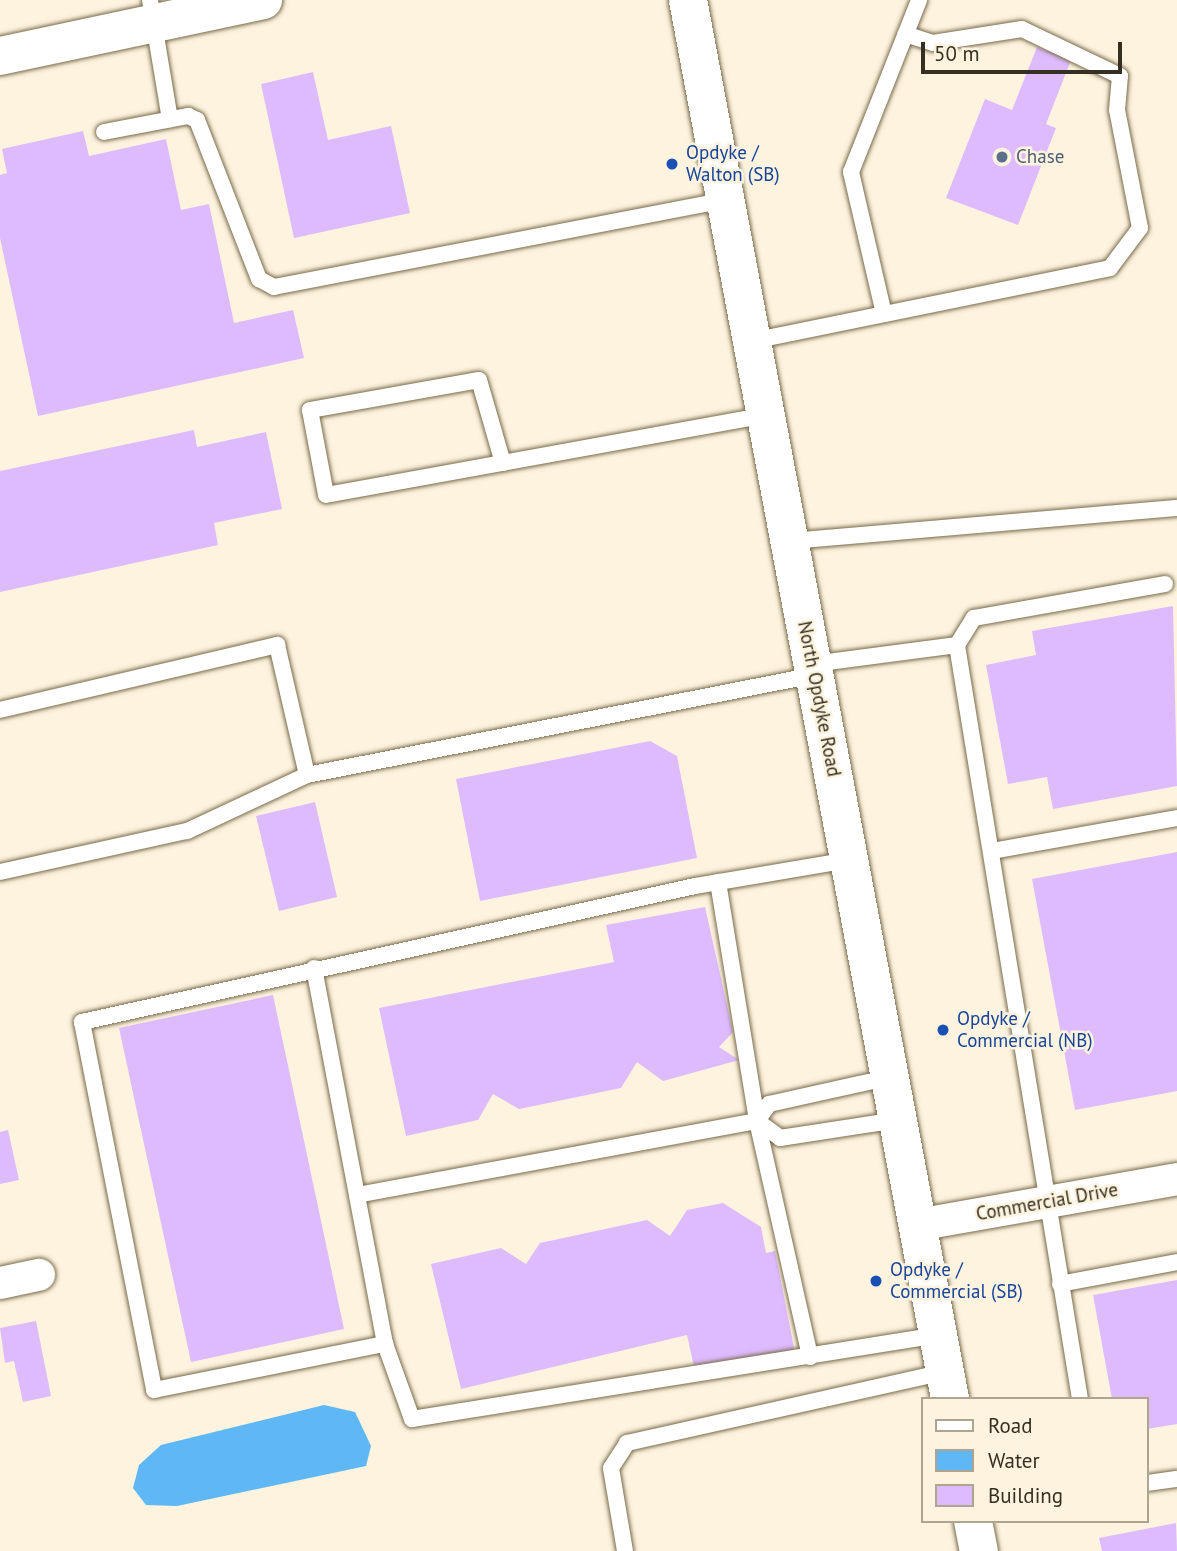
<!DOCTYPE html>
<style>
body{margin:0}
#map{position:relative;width:1177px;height:1551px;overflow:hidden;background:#fdf3de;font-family:"PT Sans",sans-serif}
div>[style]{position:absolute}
.water>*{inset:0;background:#5fb8f5}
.building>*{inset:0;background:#debbfe}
.roads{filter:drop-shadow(0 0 2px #786a4a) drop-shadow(0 0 2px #786a4a)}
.lane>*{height:16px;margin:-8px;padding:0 8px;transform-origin:8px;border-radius:8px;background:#fff}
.street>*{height:32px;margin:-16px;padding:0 16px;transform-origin:16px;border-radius:16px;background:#fff}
.secondary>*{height:38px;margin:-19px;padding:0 19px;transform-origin:19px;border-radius:19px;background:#fff}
.dots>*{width:19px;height:19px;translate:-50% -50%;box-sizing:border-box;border:4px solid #fdf3de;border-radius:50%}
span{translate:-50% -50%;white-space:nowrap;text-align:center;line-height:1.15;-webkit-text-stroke:5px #fdf3de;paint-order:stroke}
.transit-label{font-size:19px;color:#164399}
.left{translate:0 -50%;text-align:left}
.service-label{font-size:19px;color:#4e5e75}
.street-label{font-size:19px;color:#352f21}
.legend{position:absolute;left:921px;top:1397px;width:228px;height:126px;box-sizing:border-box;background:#fdf3de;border:2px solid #ada592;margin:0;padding:9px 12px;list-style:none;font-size:21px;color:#352f21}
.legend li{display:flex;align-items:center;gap:14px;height:35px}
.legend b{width:35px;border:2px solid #ada592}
.scale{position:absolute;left:921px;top:42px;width:201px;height:32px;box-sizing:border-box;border:4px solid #352f21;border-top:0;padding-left:9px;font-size:21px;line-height:24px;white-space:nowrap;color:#352f21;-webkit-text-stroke:5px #fdf3de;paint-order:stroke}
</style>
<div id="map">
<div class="water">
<div style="clip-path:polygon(324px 1405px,355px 1412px,371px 1446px,366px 1466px,177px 1506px,146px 1505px,133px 1488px,139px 1465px,161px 1445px)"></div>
</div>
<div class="building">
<div style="clip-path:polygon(1037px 47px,1071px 60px,1046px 124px,1056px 128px,1018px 225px,946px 198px,985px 99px,1012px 110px)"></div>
<div style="clip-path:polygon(313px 72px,328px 140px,391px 126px,410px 213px,294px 238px,261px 84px)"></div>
<div style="clip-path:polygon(83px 131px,89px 156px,166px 139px,181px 210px,209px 204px,234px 323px,293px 310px,304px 358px,38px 416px,0 238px,0 175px,7px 173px,2px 149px)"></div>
<div style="clip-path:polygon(194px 430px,197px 447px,266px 432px,282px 509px,214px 523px,218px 545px,0 592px,0 471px)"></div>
<div style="clip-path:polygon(1173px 606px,1177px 786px,1053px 809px,1047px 777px,1008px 784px,986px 665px,1036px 655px,1032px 631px)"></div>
<div style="clip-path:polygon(650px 741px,677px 756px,697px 858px,480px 901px,456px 779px)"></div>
<div style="clip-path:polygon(315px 802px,337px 897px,279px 911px,256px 816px)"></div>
<div style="clip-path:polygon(1177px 852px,1177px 1091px,1075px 1110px,1032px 879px)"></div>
<div style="clip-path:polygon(705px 907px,733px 1032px,719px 1047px,739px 1060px,663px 1081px,637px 1062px,621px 1088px,519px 1109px,493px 1094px,478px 1120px,406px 1136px,379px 1008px,614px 962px,606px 925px)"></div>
<div style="clip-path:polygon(273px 995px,344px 1329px,191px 1362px,119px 1028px)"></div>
<div style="clip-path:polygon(8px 1130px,19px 1180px,0 1184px,0 1132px)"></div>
<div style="clip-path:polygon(723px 1203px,761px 1227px,766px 1253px,775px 1251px,795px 1353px,695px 1371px,687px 1335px,461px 1389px,431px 1264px,501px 1248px,526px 1264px,540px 1243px,647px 1220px,670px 1236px,687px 1210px)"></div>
<div style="clip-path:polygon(1177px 1280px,1177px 1424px,1147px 1429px,1147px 1399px,1112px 1399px,1093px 1295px)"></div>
<div style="clip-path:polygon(36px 1321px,51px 1396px,23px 1402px,14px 1361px,5px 1363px,0 1328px)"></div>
<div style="clip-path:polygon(1176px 1523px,1177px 1551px,1102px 1551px,1099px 1538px)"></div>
</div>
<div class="roads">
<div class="lane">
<div style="left:150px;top:0;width:121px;rotate:80.5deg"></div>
<div style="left:104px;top:132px;width:86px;rotate:-10.8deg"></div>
<div style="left:188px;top:116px;width:10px;rotate:24deg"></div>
<div style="left:197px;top:120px;width:171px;rotate:68.7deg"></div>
<div style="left:259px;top:279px;width:17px;rotate:28deg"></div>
<div style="left:274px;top:287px;width:460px;rotate:-10.9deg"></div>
<div style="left:884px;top:314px;width:146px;rotate:-103.1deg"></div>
<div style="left:851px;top:172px;width:185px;rotate:-68.4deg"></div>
<div style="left:752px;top:341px;width:365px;rotate:-11.5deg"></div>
<div style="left:1110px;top:268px;width:50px;rotate:-53.1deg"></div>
<div style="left:1140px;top:228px;width:120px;rotate:-101deg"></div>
<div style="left:1117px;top:110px;width:34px;rotate:-85deg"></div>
<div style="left:1120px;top:76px;width:109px;rotate:-154.4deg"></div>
<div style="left:1022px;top:29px;width:90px;rotate:171.1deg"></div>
<div style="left:933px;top:43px;width:29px;rotate:-162deg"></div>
<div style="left:503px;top:463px;width:86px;rotate:-106.1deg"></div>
<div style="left:479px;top:380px;width:172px;rotate:169.9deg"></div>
<div style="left:310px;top:410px;width:86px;rotate:79.3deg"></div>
<div style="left:326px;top:495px;width:447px;rotate:-10.3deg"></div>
<div style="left:790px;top:541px;width:388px;rotate:-4.9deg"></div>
<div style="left:813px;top:664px;width:145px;rotate:-7.5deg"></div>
<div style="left:0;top:710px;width:285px;rotate:-13.2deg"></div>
<div style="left:277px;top:645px;width:133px;rotate:77deg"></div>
<div style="left:992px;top:851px;width:188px;rotate:-10.1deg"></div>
<div style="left:849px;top:860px;width:156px;rotate:170.4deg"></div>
<div style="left:695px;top:886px;width:628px;rotate:167.49deg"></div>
<div style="left:82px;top:1022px;width:375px;rotate:78.9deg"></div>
<div style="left:154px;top:1390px;width:236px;rotate:-11.3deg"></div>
<div style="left:385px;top:1344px;width:80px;rotate:70.2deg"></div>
<div style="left:412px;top:1419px;width:533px;rotate:-9.07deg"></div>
<div style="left:0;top:872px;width:191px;rotate:-12.4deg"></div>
<div style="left:187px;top:831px;width:132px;rotate:-25deg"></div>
<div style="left:307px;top:775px;width:518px;rotate:-11.14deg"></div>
<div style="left:718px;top:882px;width:242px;rotate:80.7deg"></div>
<div style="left:757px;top:1121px;width:242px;rotate:77.3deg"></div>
<div style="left:314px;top:968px;width:383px;rotate:79.3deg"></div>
<div style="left:757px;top:1121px;width:29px;rotate:36deg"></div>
<div style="left:780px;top:1138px;width:119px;rotate:-8.7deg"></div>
<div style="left:357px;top:1195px;width:407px;rotate:-10.5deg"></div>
<div style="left:757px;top:1121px;width:21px;rotate:-55deg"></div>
<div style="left:769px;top:1104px;width:125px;rotate:-12.5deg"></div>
<div style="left:1060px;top:1284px;width:119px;rotate:-10.6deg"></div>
<div style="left:1080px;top:1399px;width:764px;rotate:-99.27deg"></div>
<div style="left:957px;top:645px;width:32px;rotate:-58deg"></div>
<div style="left:974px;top:618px;width:194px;rotate:-10.1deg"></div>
<div style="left:1147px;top:1483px;width:30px;rotate:-8deg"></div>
<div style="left:625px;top:1551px;width:84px;rotate:-99.6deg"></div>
<div style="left:611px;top:1468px;width:30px;rotate:-57deg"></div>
<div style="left:627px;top:1443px;width:326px;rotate:-12.6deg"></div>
</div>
<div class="street">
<div style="left:917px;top:1225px;width:264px;rotate:-10deg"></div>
<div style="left:0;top:1283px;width:40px;rotate:-12deg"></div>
</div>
<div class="secondary">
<div style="left:688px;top:0;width:1423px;rotate:79.39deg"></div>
<div style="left:0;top:56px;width:269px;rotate:-12deg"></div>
<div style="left:973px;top:1521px;width:31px;rotate:79deg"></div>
</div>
</div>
<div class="dots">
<div style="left:1002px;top:157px;background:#5c6f8a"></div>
<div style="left:672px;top:164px;background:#1a4fb4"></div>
<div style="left:943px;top:1030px;background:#1a4fb4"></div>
<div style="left:876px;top:1281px;background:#1a4fb4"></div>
</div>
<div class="transit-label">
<span class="left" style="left:686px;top:164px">Opdyke /<br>Walton (SB)</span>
<span class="left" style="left:957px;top:1030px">Opdyke /<br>Commercial (NB)</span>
<span class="left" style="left:890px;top:1281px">Opdyke /<br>Commercial (SB)</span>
</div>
<div class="service-label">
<span class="left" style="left:1016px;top:157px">Chase</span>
</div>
<div class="street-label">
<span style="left:819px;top:699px;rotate:79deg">North Opdyke Road</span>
<span style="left:1047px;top:1202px;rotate:-10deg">Commercial Drive</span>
</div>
<ul class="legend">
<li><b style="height:9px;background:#fff"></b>Road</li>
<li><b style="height:19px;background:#5fb8f5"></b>Water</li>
<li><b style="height:19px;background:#debbfe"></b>Building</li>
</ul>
<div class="scale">50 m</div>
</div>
